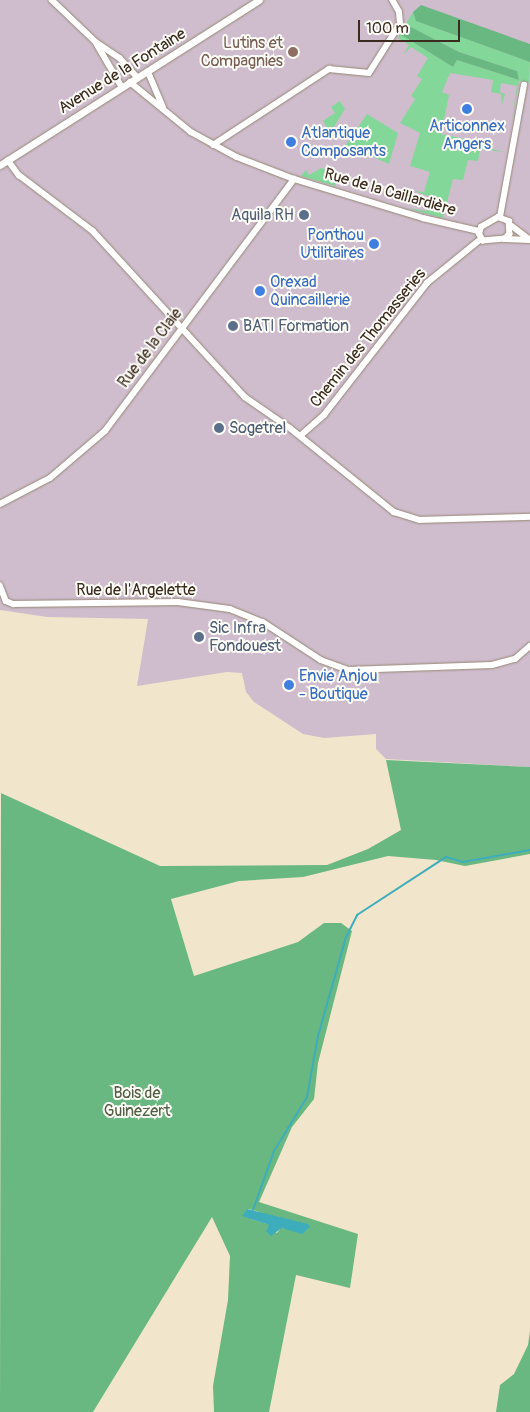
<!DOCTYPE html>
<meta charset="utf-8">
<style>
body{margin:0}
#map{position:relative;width:530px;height:1412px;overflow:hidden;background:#f1e6cb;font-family:Pangolin,sans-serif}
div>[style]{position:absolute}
.industrial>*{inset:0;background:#cfbdce}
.green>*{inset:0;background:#83d799}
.forest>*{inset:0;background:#6ab881}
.water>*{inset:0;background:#3eadbb}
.stream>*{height:2px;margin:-1px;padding:0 1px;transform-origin:1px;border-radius:1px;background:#3eadbb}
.roads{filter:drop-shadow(0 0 1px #968874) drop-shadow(0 0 1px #968874)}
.minor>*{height:5.5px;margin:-2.75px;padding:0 2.75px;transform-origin:2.75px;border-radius:2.75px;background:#fff}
.tertiary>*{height:7px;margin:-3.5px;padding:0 3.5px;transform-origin:3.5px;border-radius:3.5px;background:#fff}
.dots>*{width:14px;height:14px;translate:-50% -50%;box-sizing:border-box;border:2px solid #fdfcf7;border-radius:50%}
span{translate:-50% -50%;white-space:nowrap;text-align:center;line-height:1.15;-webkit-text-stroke:4px #fdfcf7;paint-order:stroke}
.education-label{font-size:16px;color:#785e54}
.right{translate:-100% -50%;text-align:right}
.street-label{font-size:16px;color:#3b2a1e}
.shop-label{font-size:16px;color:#366cbe}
.left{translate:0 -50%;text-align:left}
.service-label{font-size:16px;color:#4e5e75}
.park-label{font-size:16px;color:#515e43}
.scale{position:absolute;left:358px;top:20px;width:102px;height:22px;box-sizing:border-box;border:2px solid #3b2a1e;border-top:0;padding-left:6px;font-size:15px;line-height:18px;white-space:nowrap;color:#3b2a1e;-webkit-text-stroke:4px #fdfcf7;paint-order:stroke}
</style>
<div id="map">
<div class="industrial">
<div style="clip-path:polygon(0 0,530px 0,530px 767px,386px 759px,376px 749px,376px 734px,324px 738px,303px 734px,254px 702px,246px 692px,242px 673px,227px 672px,137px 686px,148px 619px,47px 617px,0 610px)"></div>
</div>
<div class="green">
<div style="clip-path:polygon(413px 12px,416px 21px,530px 62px,529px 83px,519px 81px,511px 125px,517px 86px,501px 83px,500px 92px,505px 94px,502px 104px,501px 94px,491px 92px,493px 80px,450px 73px,442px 92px,449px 95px,441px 134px,481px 142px,482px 139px,487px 140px,488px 148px,505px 152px,480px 149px,478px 161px,468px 160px,463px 180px,453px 179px,443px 218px,406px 208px,427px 211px,431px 197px,414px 191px,424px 192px,430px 172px,410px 166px,420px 133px,400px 123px,415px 99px,411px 96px,422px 79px,417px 76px,428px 58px,411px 47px,403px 55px,409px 45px,398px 38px,400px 34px,453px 67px,457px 60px,519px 80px,517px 71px,459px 52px,409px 26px,404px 27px)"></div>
<div style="clip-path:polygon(340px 101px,345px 109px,330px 133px,323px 121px,335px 113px,331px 107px)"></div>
<div style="clip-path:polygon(367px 114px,398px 133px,389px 164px,350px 147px,348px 154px,341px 152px)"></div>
<div style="clip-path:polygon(321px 168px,339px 174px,335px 186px,301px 176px,306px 170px,309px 175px)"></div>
</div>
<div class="forest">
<div style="clip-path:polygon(421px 5px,530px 44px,530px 62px,416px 21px,413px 12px)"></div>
<div style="clip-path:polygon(409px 26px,459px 52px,517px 71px,519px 80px,457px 60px,453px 67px,400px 34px,404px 27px)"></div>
<div style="clip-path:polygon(evenodd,386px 760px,530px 767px,530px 854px,465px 866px,436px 860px,388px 856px,303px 877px,239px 881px,171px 899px,194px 976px,298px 942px,324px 923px,341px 923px,352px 931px,318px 1063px,314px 1099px,292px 1127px,259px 1202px,358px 1234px,350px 1288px,296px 1275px,269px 1412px,214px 1412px,213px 1386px,228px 1300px,230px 1256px,212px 1217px,93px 1412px,0 1412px,1px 793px,160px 866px,327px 865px,368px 849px,401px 830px,386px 760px,247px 1209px,253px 1210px,308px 1230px,281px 1228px,277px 1233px,267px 1229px,270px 1225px,251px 1219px,247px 1209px)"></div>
<div style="clip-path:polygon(530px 1331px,530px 1412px,496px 1412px,500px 1385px,514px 1374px,528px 1345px)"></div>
</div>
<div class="water">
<div style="clip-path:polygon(247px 1209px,308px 1224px,310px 1227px,302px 1234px,282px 1228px,271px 1236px,266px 1231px,269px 1225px,242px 1216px)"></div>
</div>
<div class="stream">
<div style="left:253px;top:1210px;width:63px;rotate:-70.4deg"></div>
<div style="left:274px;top:1151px;width:63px;rotate:-58.6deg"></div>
<div style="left:307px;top:1097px;width:62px;rotate:-79.8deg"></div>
<div style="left:318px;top:1036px;width:103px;rotate:-74.2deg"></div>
<div style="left:346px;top:937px;width:25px;rotate:-63deg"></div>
<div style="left:357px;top:915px;width:106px;rotate:-33.1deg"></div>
<div style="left:446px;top:857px;width:18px;rotate:16deg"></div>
<div style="left:463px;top:862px;width:68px;rotate:-10.2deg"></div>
</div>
<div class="roads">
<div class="minor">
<div style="left:52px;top:0;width:61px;rotate:43.7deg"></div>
<div style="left:96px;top:42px;width:29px;rotate:34deg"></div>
<div style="left:120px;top:58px;width:27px;rotate:48deg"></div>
<div style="left:97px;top:44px;width:50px;rotate:59.8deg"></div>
<div style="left:148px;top:71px;width:39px;rotate:67deg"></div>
<div style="left:130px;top:82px;width:79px;rotate:39.3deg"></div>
<div style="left:191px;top:132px;width:52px;rotate:28.5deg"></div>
<div style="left:237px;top:157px;width:61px;rotate:21.1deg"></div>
<div style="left:294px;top:179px;width:135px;rotate:16.8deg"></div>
<div style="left:423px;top:218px;width:57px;rotate:13.1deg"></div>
<div style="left:213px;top:145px;width:139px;rotate:-33.2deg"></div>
<div style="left:329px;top:69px;width:40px;rotate:5.7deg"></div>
<div style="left:369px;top:73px;width:58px;rotate:-57.7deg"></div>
<div style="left:400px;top:24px;width:12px;rotate:-95deg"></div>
<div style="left:399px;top:12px;width:14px;rotate:-120deg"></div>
<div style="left:8px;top:160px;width:19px;rotate:54deg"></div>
<div style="left:19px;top:175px;width:93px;rotate:37.1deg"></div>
<div style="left:93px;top:231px;width:225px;rotate:47.5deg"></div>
<div style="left:245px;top:397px;width:55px;rotate:34.6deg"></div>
<div style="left:290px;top:428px;width:134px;rotate:38.9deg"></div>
<div style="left:394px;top:512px;width:27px;rotate:17deg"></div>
<div style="left:420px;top:520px;width:110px;rotate:-1.6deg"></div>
<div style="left:498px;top:217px;width:12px;rotate:20deg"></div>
<div style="left:509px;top:221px;width:13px;rotate:86deg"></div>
<div style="left:510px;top:234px;width:7px;rotate:135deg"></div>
<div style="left:505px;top:239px;width:22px;rotate:175deg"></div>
<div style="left:483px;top:241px;width:8px;rotate:-120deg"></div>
<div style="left:479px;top:234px;width:7px;rotate:-74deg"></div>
<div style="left:481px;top:227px;width:20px;rotate:-30deg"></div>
<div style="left:500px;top:217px;width:134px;rotate:-79.7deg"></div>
<div style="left:512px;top:226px;width:20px;rotate:37deg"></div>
<div style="left:505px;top:239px;width:25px;rotate:2deg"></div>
<div style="left:300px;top:436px;width:32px;rotate:-41deg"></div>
<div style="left:324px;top:415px;width:167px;rotate:-52deg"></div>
<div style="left:427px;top:283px;width:70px;rotate:-39.2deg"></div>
<div style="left:0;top:504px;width:56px;rotate:-27.5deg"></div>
<div style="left:50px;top:478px;width:72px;rotate:-40.5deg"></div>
<div style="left:105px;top:431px;width:315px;rotate:-53.1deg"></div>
<div style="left:0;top:585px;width:17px;rotate:69deg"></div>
<div style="left:6px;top:601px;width:8px;rotate:23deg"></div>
<div style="left:13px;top:604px;width:165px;rotate:-0.7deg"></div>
<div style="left:178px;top:602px;width:52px;rotate:7.7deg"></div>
<div style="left:230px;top:609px;width:35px;rotate:22deg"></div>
<div style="left:263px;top:622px;width:69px;rotate:33.2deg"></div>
<div style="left:321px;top:660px;width:29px;rotate:20deg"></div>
<div style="left:348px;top:670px;width:144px;rotate:-2deg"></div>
<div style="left:492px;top:665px;width:24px;rotate:-15deg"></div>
<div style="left:515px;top:659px;width:20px;rotate:-41deg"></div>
</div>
<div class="tertiary">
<div style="left:0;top:165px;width:307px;rotate:-32.5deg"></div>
</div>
</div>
<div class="dots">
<div style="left:293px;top:52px;background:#8d6e63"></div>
<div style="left:467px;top:109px;background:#3f7fe0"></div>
<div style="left:291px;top:142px;background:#3f7fe0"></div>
<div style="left:304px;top:215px;background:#5c6f8a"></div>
<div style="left:374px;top:244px;background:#3f7fe0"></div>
<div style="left:260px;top:291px;background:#3f7fe0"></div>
<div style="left:233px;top:326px;background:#5c6f8a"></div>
<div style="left:219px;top:428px;background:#5c6f8a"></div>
<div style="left:199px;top:637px;background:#5c6f8a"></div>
<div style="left:289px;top:685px;background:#3f7fe0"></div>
</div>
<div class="education-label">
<span class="right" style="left:283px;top:52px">Lutins et<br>Compagnies</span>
</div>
<div class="street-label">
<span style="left:122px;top:71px;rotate:-32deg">Avenue de la Fontaine</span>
<span style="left:390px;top:192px;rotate:16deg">Rue de la Caillardière</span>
<span style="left:368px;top:338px;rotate:-51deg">Chemin des Thomasseries</span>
<span style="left:150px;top:348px;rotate:-53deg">Rue de la Claie</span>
<span style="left:136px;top:590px">Rue de l'Argelette</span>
</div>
<div class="shop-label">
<span style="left:467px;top:135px">Articonnex<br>Angers</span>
<span class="left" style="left:301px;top:142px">Atlantique<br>Composants</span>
<span class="right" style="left:364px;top:244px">Ponthou<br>Utilitaires</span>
<span class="left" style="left:270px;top:291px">Orexad<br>Quincaillerie</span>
<span class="left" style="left:299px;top:685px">Envie Anjou<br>- Boutique</span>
</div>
<div class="service-label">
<span class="right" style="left:294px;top:215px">Aquila RH</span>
<span class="left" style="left:243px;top:326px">BATI Formation</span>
<span class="left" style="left:229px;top:428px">Sogetrel</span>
<span class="left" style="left:209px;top:637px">Sic Infra<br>Fondouest</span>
</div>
<div class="park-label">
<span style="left:137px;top:1102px">Bois de<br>Guinezert</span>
</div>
<div class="scale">100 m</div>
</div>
